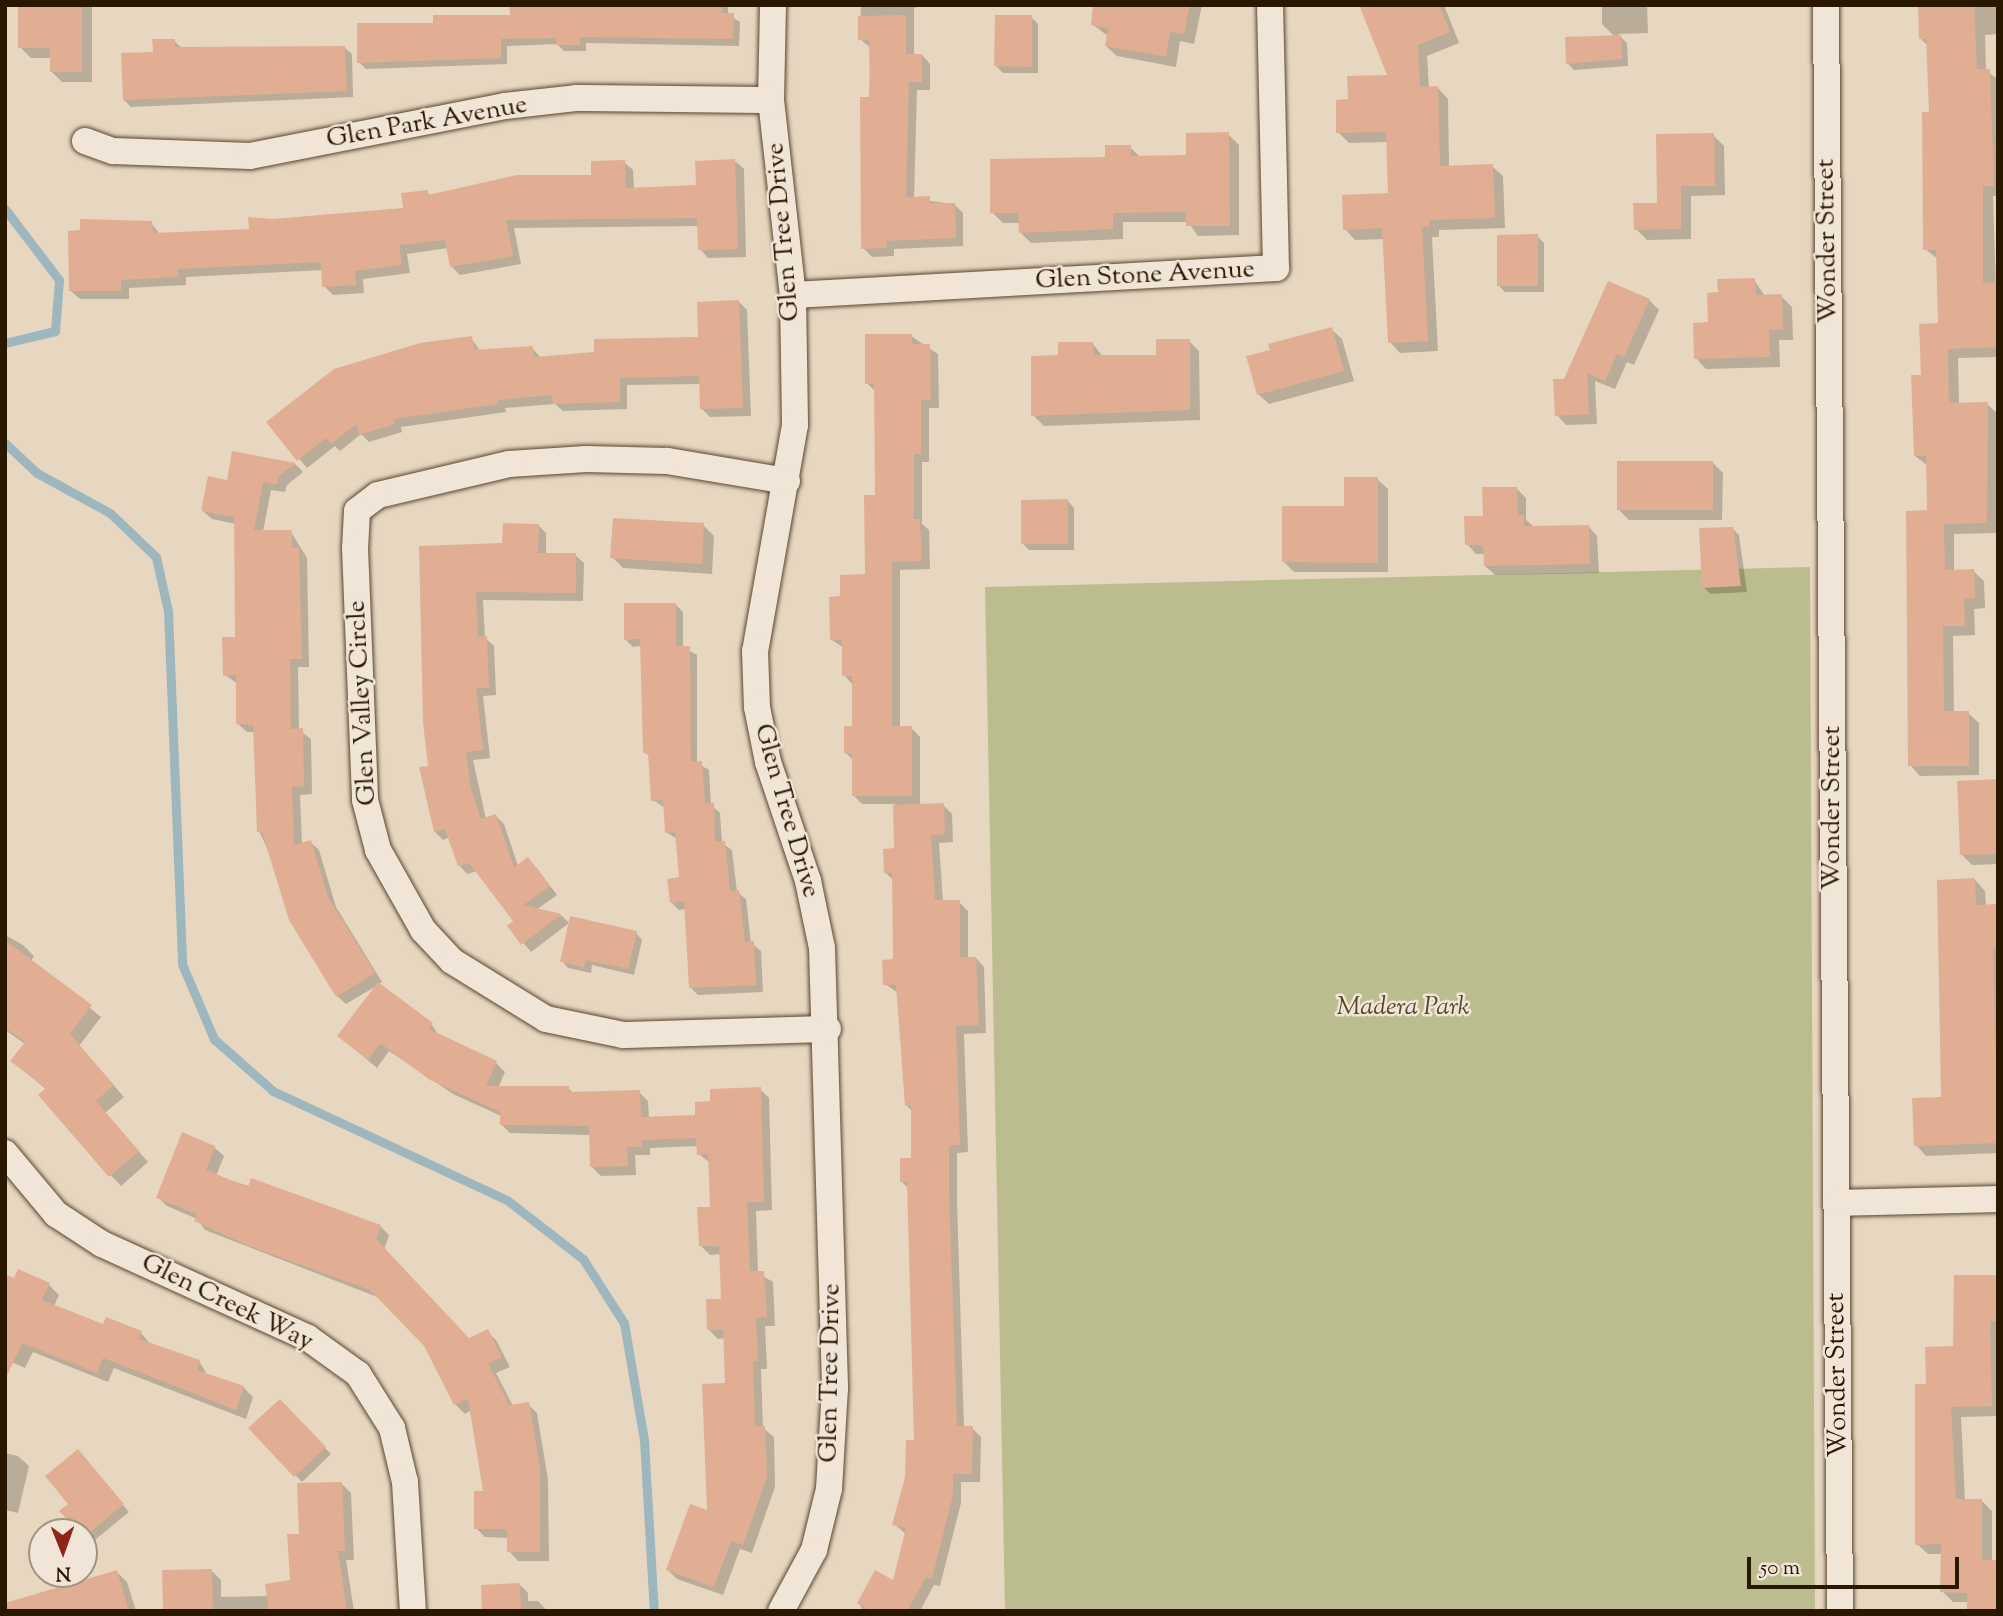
<!DOCTYPE html>
<style>
body{margin:0}
#map{position:relative;width:2003px;height:1616px;overflow:hidden;background:#e8d7c0;font-family:"Sorts Mill Goudy",serif}
div>[style]{position:absolute}
.green>*{inset:0;background:#bcbd8e}
.shadow>*{inset:0;background:#0003}
.stream>*{height:9px;margin:-4.5px;padding:0 4.5px;transform-origin:4.5px;border-radius:4.5px;background:#9eb6be}
.building>*{inset:0;background:#e2ae93}
.roads{filter:drop-shadow(0 0 2px #594730) drop-shadow(0 0 2px #594730)}
.street>*{height:26px;margin:-13px;padding:0 13px;transform-origin:13px;border-radius:13px;background:#f0e5d6}
span{translate:-50% -50%;white-space:nowrap;text-align:center;line-height:1.15;-webkit-text-stroke:5px #f0e5d6;paint-order:stroke}
.street-label{font-size:26px;color:#291700}
.park-label{font-size:26px;color:#55492b;font-style:italic}
.frame{position:absolute;inset:0;border:7px solid #291700;pointer-events:none}
.north{position:absolute;left:28px;top:1518px;width:70px;height:70px;box-sizing:border-box;background:#f0e5d6;border:2px solid #a09380;border-radius:50%;rotate:179deg;font-size:19px;font-weight:700;line-height:28px;text-align:center;color:#291700}
.north::after{content:'';display:block;margin:auto;width:24px;height:32px;background:#8f2418;clip-path:polygon(50% 0,100% 100%,50% 72%,0 100%)}
.scale{position:absolute;left:1747px;top:1557px;width:212px;height:32px;box-sizing:border-box;border:4px solid #291700;border-top:0;padding-left:9px;font-size:21px;line-height:24px;white-space:nowrap;color:#291700;-webkit-text-stroke:5px #f0e5d6;paint-order:stroke}
</style>
<div id="map">
<div class="green">
<div style="clip-path:polygon(1810px 567px,1815px 1611px,1005px 1611px,985px 587px)"></div>
</div>
<div class="shadow">
<div style="clip-path:polygon(20px 5px,92px 7px,92px 82px,62px 82px,51px 71px,51px 58px,31px 58px,20px 47px)"></div>
<div style="clip-path:polygon(511px 5px,728px 5px,728px 15px,740px 22px,739px 46px,586px 43px,586px 51px,564px 51px,557px 44px,507px 46px,507px 64px,366px 69px,359px 62px,434px 25px,511px 17px)"></div>
<div style="clip-path:polygon(861px 5px,923px 5px,914px 8px,914px 55px,922px 55px,930px 64px,930px 90px,917px 90px,914px 199px,954px 204px,963px 213px,963px 246px,894px 249px,894px 256px,872px 257px,863px 248px,871px 48px,860px 39px)"></div>
<div style="clip-path:polygon(1116px 5px,1202px 5px,1194px 44px,1180px 41px,1176px 67px,1117px 56px,1106px 46px,1108px 36px,1093px 25px)"></div>
<div style="clip-path:polygon(1361px 5px,1444px 5px,1459px 43px,1427px 56px,1429px 88px,1438px 88px,1448px 99px,1449px 167px,1492px 166px,1503px 176px,1505px 228px,1439px 230px,1439px 237px,1432px 237px,1438px 351px,1400px 353px,1390px 342px,1385px 239px,1355px 240px,1345px 229px,1390px 195px,1388px 142px,1349px 143px,1338px 132px,1349px 101px,1389px 77px)"></div>
<div style="clip-path:polygon(1602px 5px,1647px 5px,1648px 33px,1618px 34px,1627px 43px,1628px 66px,1574px 70px,1568px 64px,1615px 37px,1602px 24px)"></div>
<div style="clip-path:polygon(1920px 5px,1998px 5px,1998px 34px,1985px 35px,1986px 71px,1998px 79px,1998px 196px,1993px 196px,1998px 357px,1958px 358px,1959px 404px,1987px 404px,1998px 414px,1997px 533px,1954px 534px,1954px 571px,1973px 571px,1984px 581px,1985px 608px,1974px 609px,1975px 635px,1953px 636px,1954px 713px,1968px 713px,1979px 723px,1979px 775px,1920px 776px,1910px 765px,1929px 512px,1928px 466px,1915px 456px,1940px 325px,1938px 259px,1925px 249px,1931px 114px,1928px 46px,1921px 39px)"></div>
<div style="clip-path:polygon(1031px 17px,1038px 24px,1038px 73px,1003px 73px,996px 66px)"></div>
<div style="clip-path:polygon(174px 41px,181px 47px,345px 48px,352px 54px,353px 97px,131px 107px,124px 100px,155px 54px)"></div>
<div style="clip-path:polygon(1228px 134px,1239px 145px,1239px 235px,1198px 236px,1188px 222px,1123px 222px,1123px 239px,1031px 243px,1020px 232px,1020px 223px,1003px 223px,992px 212px,1130px 147px,1141px 158px,1188px 157px)"></div>
<div style="clip-path:polygon(1713px 135px,1724px 146px,1725px 195px,1691px 196px,1691px 239px,1647px 240px,1636px 229px)"></div>
<div style="clip-path:polygon(735px 161px,744px 169px,746px 257px,708px 258px,700px 249px,699px 226px,514px 228px,521px 264px,460px 275px,451px 266px,448px 248px,407px 254px,410px 273px,363px 279px,364px 293px,333px 295px,324px 286px,323px 270px,186px 277px,186px 285px,129px 288px,129px 299px,80px 299px,71px 291px,151px 223px,160px 234px,251px 230px,273px 221px,405px 210px,427px 192px,431px 196px,593px 177px,624px 162px,633px 170px,634px 189px,698px 187px)"></div>
<div style="clip-path:polygon(1537px 236px,1544px 243px,1544px 292px,1505px 292px,1498px 285px)"></div>
<div style="clip-path:polygon(1754px 280px,1765px 296px,1781px 296px,1792px 307px,1793px 340px,1779px 340px,1780px 367px,1706px 369px,1696px 358px,1719px 294px)"></div>
<div style="clip-path:polygon(1649px 300px,1659px 310px,1634px 365px,1627px 362px,1615px 389px,1595px 381px,1597px 424px,1566px 425px,1557px 415px,1565px 381px)"></div>
<div style="clip-path:polygon(739px 302px,747px 310px,751px 416px,710px 417px,702px 409px,701px 384px,627px 385px,627px 409px,563px 411px,555px 404px,505px 408px,506px 412px,401px 427px,402px 432px,369px 442px,361px 434px,340px 451px,335px 446px,307px 468px,269px 423px,471px 338px,481px 352px,532px 348px,541px 358px,596px 354px,700px 339px)"></div>
<div style="clip-path:polygon(1331px 329px,1342px 339px,1354px 381px,1269px 404px,1258px 394px)"></div>
<div style="clip-path:polygon(911px 336px,938px 354px,939px 408px,929px 408px,929px 462px,922px 462px,922px 524px,929px 530px,930px 569px,900px 570px,900px 728px,911px 728px,920px 737px,920px 806px,943px 805px,952px 814px,953px 842px,939px 843px,943px 902px,959px 902px,968px 911px,968px 959px,976px 958px,984px 967px,986px 1033px,964px 1034px,968px 1152px,957px 1153px,957px 1201px,964px 1428px,972px 1428px,981px 1437px,980px 1482px,961px 1482px,961px 1503px,940px 1586px,934px 1585px,920px 1611px,863px 1611px,859px 1603px,894px 1583px,906px 1534px,894px 1524px,916px 1442px,909px 1189px,901px 1181px,912px 1160px,913px 1112px,906px 1105px,898px 993px,885px 984px,895px 961px,894px 881px,885px 872px,896px 850px,895px 804px,862px 804px,853px 795px,853px 760px,846px 753px,853px 728px,853px 685px,844px 675px,844px 648px,832px 640px,842px 598px,867px 576px,876px 496px,876px 392px,867px 383px)"></div>
<div style="clip-path:polygon(1189px 341px,1199px 351px,1200px 420px,1044px 426px,1033px 415px,1060px 357px,1093px 344px,1103px 357px,1158px 357px)"></div>
<div style="clip-path:polygon(234px 453px,295px 464px,303px 472px,287px 485px,285px 492px,271px 490px,263px 532px,291px 532px,307px 558px,309px 667px,298px 667px,299px 730px,311px 739px,312px 794px,300px 795px,302px 844px,310px 842px,319px 850px,336px 907px,382px 982px,378px 984px,432px 1025px,439px 1036px,496px 1063px,505px 1072px,498px 1088px,568px 1088px,574px 1094px,639px 1092px,648px 1101px,649px 1118px,697px 1116px,712px 1103px,760px 1089px,769px 1098px,772px 1210px,756px 1211px,758px 1273px,773px 1282px,775px 1326px,765px 1326px,767px 1369px,761px 1369px,763px 1428px,774px 1437px,775px 1487px,752px 1553px,740px 1549px,723px 1595px,677px 1579px,668px 1570px,709px 1513px,727px 1385px,725px 1338px,718px 1339px,709px 1330px,723px 1300px,721px 1254px,710px 1255px,701px 1246px,712px 1208px,710px 1163px,699px 1154px,698px 1146px,650px 1148px,650px 1155px,635px 1155px,636px 1175px,601px 1176px,592px 1167px,591px 1135px,510px 1133px,501px 1124px,501px 1116px,453px 1094px,389px 1051px,377px 1068px,339px 1036px,378px 985px,346px 1004px,337px 996px,259px 831px,255px 732px,247px 732px,238px 724px,238px 684px,225px 675px,236px 639px,236px 524px,212px 519px,203px 511px,228px 482px)"></div>
<div style="clip-path:polygon(1712px 462px,1723px 473px,1722px 520px,1629px 520px,1618px 509px)"></div>
<div style="clip-path:polygon(1377px 479px,1388px 489px,1388px 572px,1294px 572px,1284px 562px)"></div>
<div style="clip-path:polygon(1516px 488px,1526px 498px,1526px 520px,1533px 526px,1588px 526px,1597px 536px,1599px 573px,1495px 575px,1485px 566px,1485px 554px,1476px 554px,1467px 544px,1485px 518px)"></div>
<div style="clip-path:polygon(1068px 501px,1074px 508px,1074px 550px,1029px 550px,1022px 543px)"></div>
<div style="clip-path:polygon(538px 525px,546px 533px,546px 555px,575px 555px,584px 563px,583px 601px,483px 600px,485px 638px,494px 646px,496px 695px,483px 696px,490px 758px,473px 760px,486px 819px,496px 816px,504px 824px,518px 866px,536px 867px,557px 895px,536px 910px,562px 916px,569px 923px,531px 952px,510px 927px,516px 922px,477px 871px,467px 874px,459px 865px,450px 837px,443px 840px,435px 832px,421px 548px,504px 544px)"></div>
<div style="clip-path:polygon(703px 525px,714px 536px,712px 574px,623px 568px,612px 557px)"></div>
<div style="clip-path:polygon(1732px 528px,1739px 535px,1747px 592px,1711px 594px,1704px 588px)"></div>
<div style="clip-path:polygon(676px 605px,683px 612px,683px 647px,697px 655px,697px 763px,709px 770px,711px 805px,720px 813px,722px 843px,732px 850px,737px 892px,746px 899px,751px 943px,761px 951px,763px 992px,698px 995px,690px 987px,686px 909px,679px 910px,671px 902px,681px 879px,677px 839px,666px 832px,665px 808px,653px 800px,651px 758px,645px 752px,642px 646px,633px 647px,625px 639px)"></div>
<div style="clip-path:polygon(1998px 781px,1998px 864px,1972px 865px,1961px 854px)"></div>
<div style="clip-path:polygon(1975px 880px,1985px 891px,1986px 906px,1998px 906px,1998px 1153px,1926px 1156px,1916px 1145px,1943px 1099px)"></div>
<div style="clip-path:polygon(636px 933px,642px 940px,634px 975px,592px 965px,591px 973px,568px 968px,562px 961px)"></div>
<div style="clip-path:polygon(5px 935px,23px 945px,34px 956px,31px 961px,101px 1017px,79px 1046px,124px 1097px,105px 1113px,148px 1162px,121px 1186px,80px 1142px,47px 1090px,12px 1061px,25px 1044px,5px 1030px)"></div>
<div style="clip-path:polygon(214px 1147px,224px 1156px,216px 1176px,380px 1226px,389px 1235px,384px 1250px,469px 1340px,487px 1331px,496px 1340px,510px 1367px,496px 1373px,513px 1406px,528px 1404px,537px 1413px,548px 1479px,549px 1561px,518px 1561px,509px 1551px,509px 1538px,485px 1537px,476px 1528px,485px 1493px,471px 1410px,465px 1414px,455px 1404px,426px 1345px,380px 1298px,205px 1230px,197px 1219px,167px 1206px,158px 1197px)"></div>
<div style="clip-path:polygon(1998px 1277px,1998px 1416px,1961px 1417px,1965px 1501px,1981px 1500px,1992px 1511px,1992px 1562px,1969px 1602px,1953px 1602px,1942px 1591px,1943px 1554px,1928px 1554px,1917px 1544px,1927px 1385px)"></div>
<div style="clip-path:polygon(15px 1280px,49px 1285px,59px 1295px,54px 1306px,104px 1326px,107px 1319px,141px 1333px,151px 1345px,199px 1361px,208px 1376px,243px 1387px,253px 1397px,246px 1419px,114px 1368px,108px 1382px,33px 1352px,25px 1368px,5px 1359px)"></div>
<div style="clip-path:polygon(279px 1401px,331px 1454px,302px 1482px,250px 1428px)"></div>
<div style="clip-path:polygon(5px 1453px,18px 1456px,29px 1466px,18px 1513px,5px 1510px)"></div>
<div style="clip-path:polygon(84px 1458px,129px 1512px,90px 1544px,62px 1511px,70px 1504px)"></div>
<div style="clip-path:polygon(341px 1483px,351px 1493px,354px 1560px,346px 1560px,354px 1611px,165px 1611px,211px 1570px,221px 1580px,221px 1597px,269px 1596px,291px 1582px,301px 1535px)"></div>
<div style="clip-path:polygon(117px 1572px,127px 1582px,136px 1611px,41px 1611px)"></div>
<div style="clip-path:polygon(519px 1584px,528px 1593px,528px 1601px,538px 1601px,547px 1611px,483px 1611px)"></div>
</div>
<div class="stream">
<div style="left:5px;top:209px;width:89px;rotate:52.7deg"></div>
<div style="left:59px;top:280px;width:51px;rotate:94.5deg"></div>
<div style="left:55px;top:331px;width:51px;rotate:166.5deg"></div>
<div style="left:5px;top:443px;width:44px;rotate:43.2deg"></div>
<div style="left:37px;top:473px;width:83px;rotate:28.7deg"></div>
<div style="left:110px;top:513px;width:64px;rotate:43.7deg"></div>
<div style="left:156px;top:557px;width:55px;rotate:77.5deg"></div>
<div style="left:168px;top:611px;width:353px;rotate:87.7deg"></div>
<div style="left:182px;top:964px;width:82px;rotate:66.9deg"></div>
<div style="left:214px;top:1039px;width:79px;rotate:41.4deg"></div>
<div style="left:273px;top:1091px;width:258px;rotate:25deg"></div>
<div style="left:507px;top:1200px;width:96px;rotate:37.8deg"></div>
<div style="left:583px;top:1259px;width:76px;rotate:57.4deg"></div>
<div style="left:624px;top:1323px;width:119px;rotate:80.3deg"></div>
<div style="left:644px;top:1440px;width:171px;rotate:86.7deg"></div>
</div>
<div class="building">
<div style="clip-path:polygon(18px 5px,82px 5px,82px 72px,50px 72px,50px 48px,18px 48px)"></div>
<div style="clip-path:polygon(509px 5px,722px 5px,722px 13px,734px 13px,733px 39px,580px 37px,580px 45px,556px 45px,556px 38px,501px 39px,501px 58px,357px 63px,357px 23px,433px 23px,433px 15px,510px 15px)"></div>
<div style="clip-path:polygon(1093px 5px,1190px 5px,1184px 34px,1170px 32px,1166px 57px,1105px 46px,1108px 28px,1091px 25px)"></div>
<div style="clip-path:polygon(1359px 5px,1439px 5px,1450px 32px,1418px 45px,1420px 87px,1438px 86px,1440px 166px,1493px 164px,1495px 218px,1429px 220px,1429px 227px,1422px 227px,1428px 341px,1388px 343px,1382px 228px,1343px 230px,1342px 195px,1388px 193px,1386px 132px,1336px 133px,1336px 100px,1348px 99px,1347px 76px,1387px 75px)"></div>
<div style="clip-path:polygon(1918px 5px,1974px 5px,1977px 69px,1990px 69px,1994px 186px,1983px 186px,1983px 283px,1996px 282px,1998px 347px,1948px 349px,1949px 403px,1988px 402px,1987px 523px,1944px 524px,1945px 570px,1974px 569px,1975px 598px,1964px 599px,1965px 626px,1943px 626px,1944px 711px,1969px 711px,1969px 766px,1908px 766px,1906px 511px,1927px 510px,1926px 456px,1914px 456px,1911px 375px,1921px 375px,1919px 324px,1938px 323px,1936px 250px,1923px 250px,1922px 112px,1929px 112px,1926px 39px,1919px 39px)"></div>
<div style="clip-path:polygon(906px 15px,906px 54px,922px 54px,922px 82px,909px 82px,906px 197px,930px 196px,930px 203px,955px 203px,956px 238px,886px 241px,886px 248px,861px 249px,860px 97px,870px 97px,869px 40px,858px 40px,858px 16px)"></div>
<div style="clip-path:polygon(995px 15px,1032px 15px,1032px 67px,994px 66px)"></div>
<div style="clip-path:polygon(1621px 35px,1622px 59px,1566px 64px,1565px 37px)"></div>
<div style="clip-path:polygon(152px 39px,175px 39px,175px 47px,345px 46px,347px 91px,123px 100px,121px 53px,153px 52px)"></div>
<div style="clip-path:polygon(1229px 132px,1230px 226px,1186px 226px,1186px 212px,1113px 213px,1113px 229px,1019px 233px,1018px 213px,990px 213px,990px 159px,1105px 157px,1105px 145px,1131px 145px,1131px 156px,1186px 155px,1186px 133px)"></div>
<div style="clip-path:polygon(1714px 133px,1715px 186px,1681px 186px,1681px 229px,1634px 230px,1633px 203px,1657px 203px,1656px 134px)"></div>
<div style="clip-path:polygon(735px 159px,738px 249px,698px 250px,697px 218px,506px 220px,513px 256px,450px 267px,445px 240px,399px 245px,402px 265px,355px 271px,356px 285px,322px 287px,321px 262px,178px 269px,178px 277px,121px 280px,121px 291px,69px 291px,68px 231px,80px 230px,80px 219px,152px 221px,153px 233px,249px 229px,248px 217px,273px 219px,403px 208px,401px 193px,428px 190px,428px 195px,517px 175px,591px 175px,591px 161px,625px 160px,626px 188px,696px 185px,695px 161px)"></div>
<div style="clip-path:polygon(1538px 234px,1538px 286px,1497px 286px,1497px 235px)"></div>
<div style="clip-path:polygon(1755px 278px,1756px 295px,1782px 294px,1783px 330px,1769px 330px,1770px 357px,1694px 359px,1693px 323px,1708px 322px,1707px 293px,1718px 292px,1717px 279px)"></div>
<div style="clip-path:polygon(1608px 281px,1650px 299px,1624px 357px,1617px 354px,1605px 381px,1587px 373px,1589px 414px,1555px 416px,1553px 379px,1564px 379px)"></div>
<div style="clip-path:polygon(739px 300px,743px 408px,700px 409px,699px 376px,620px 378px,620px 402px,553px 404px,552px 395px,498px 400px,498px 404px,394px 419px,395px 424px,359px 435px,356px 424px,331px 444px,326px 438px,297px 461px,266px 422px,334px 369px,420px 343px,472px 336px,474px 350px,533px 346px,534px 357px,594px 352px,594px 339px,698px 337px,697px 302px)"></div>
<div style="clip-path:polygon(1332px 327px,1344px 371px,1257px 395px,1246px 356px,1270px 350px,1268px 344px)"></div>
<div style="clip-path:polygon(865px 334px,912px 334px,912px 344px,930px 344px,931px 400px,921px 400px,921px 454px,914px 454px,914px 519px,920px 519px,922px 561px,892px 562px,892px 726px,912px 726px,912px 796px,852px 796px,852px 754px,844px 753px,844px 726px,852px 726px,852px 676px,842px 676px,842px 640px,830px 640px,829px 597px,840px 596px,840px 575px,865px 574px,864px 495px,875px 495px,874px 384px,865px 384px)"></div>
<div style="clip-path:polygon(1156px 339px,1190px 339px,1190px 410px,1031px 416px,1031px 356px,1058px 355px,1058px 342px,1093px 342px,1094px 355px,1156px 355px)"></div>
<div style="clip-path:polygon(232px 451px,296px 463px,279px 476px,277px 485px,263px 482px,254px 530px,292px 530px,292px 548px,299px 548px,302px 659px,290px 659px,291px 729px,303px 728px,304px 786px,292px 787px,294px 845px,311px 840px,328px 897px,375px 973px,336px 997px,289px 920px,262px 832px,257px 832px,253px 725px,236px 724px,236px 675px,223px 676px,222px 637px,235px 637px,234px 517px,201px 511px,208px 476px,227px 480px)"></div>
<div style="clip-path:polygon(1617px 461px,1713px 461px,1713px 510px,1617px 510px)"></div>
<div style="clip-path:polygon(1344px 477px,1378px 477px,1378px 563px,1282px 562px,1282px 506px,1344px 506px)"></div>
<div style="clip-path:polygon(1482px 487px,1517px 487px,1518px 515px,1524px 515px,1524px 526px,1589px 525px,1590px 564px,1484px 566px,1483px 545px,1465px 545px,1464px 516px,1483px 516px)"></div>
<div style="clip-path:polygon(1068px 499px,1068px 544px,1021px 544px,1021px 500px)"></div>
<div style="clip-path:polygon(613px 518px,704px 523px,702px 564px,610px 558px)"></div>
<div style="clip-path:polygon(503px 523px,539px 524px,538px 553px,576px 553px,576px 593px,476px 592px,478px 637px,487px 636px,489px 688px,476px 688px,483px 750px,466px 752px,471px 789px,481px 819px,496px 814px,514px 867px,528px 857px,550px 886px,523px 905px,562px 914px,521px 945px,507px 926px,513px 921px,469px 863px,458px 866px,445px 829px,434px 832px,419px 767px,428px 766px,423px 723px,419px 546px,502px 543px)"></div>
<div style="clip-path:polygon(1733px 527px,1741px 586px,1702px 588px,1699px 528px)"></div>
<div style="clip-path:polygon(624px 603px,676px 603px,676px 646px,690px 646px,691px 762px,702px 761px,705px 803px,714px 803px,715px 842px,725px 841px,730px 891px,739px 890px,745px 942px,754px 941px,756px 985px,689px 988px,684px 901px,670px 903px,667px 879px,679px 877px,675px 832px,665px 833px,663px 800px,651px 801px,648px 753px,643px 753px,640px 639px,624px 640px)"></div>
<div style="clip-path:polygon(1998px 779px,1998px 854px,1960px 855px,1957px 781px)"></div>
<div style="clip-path:polygon(944px 803px,945px 834px,931px 835px,935px 900px,960px 900px,960px 957px,976px 957px,979px 1025px,956px 1026px,960px 1145px,949px 1145px,949px 1192px,957px 1426px,973px 1426px,972px 1474px,953px 1474px,953px 1494px,932px 1579px,926px 1577px,907px 1611px,871px 1611px,857px 1603px,875px 1570px,893px 1580px,906px 1528px,892px 1525px,905px 1477px,906px 1440px,914px 1440px,907px 1182px,900px 1182px,900px 1158px,911px 1158px,911px 1106px,905px 1106px,896px 985px,883px 985px,882px 960px,893px 959px,892px 873px,884px 873px,883px 849px,894px 848px,893px 805px)"></div>
<div style="clip-path:polygon(1975px 878px,1976px 905px,1998px 904px,1998px 949px,1993px 949px,1998px 1143px,1914px 1146px,1912px 1098px,1941px 1097px,1937px 880px)"></div>
<div style="clip-path:polygon(570px 916px,637px 931px,628px 969px,586px 960px,584px 967px,560px 962px)"></div>
<div style="clip-path:polygon(5px 940px,92px 1005px,70px 1034px,114px 1085px,96px 1101px,139px 1151px,109px 1177px,38px 1095px,46px 1088px,10px 1061px,25px 1042px,5px 1028px)"></div>
<div style="clip-path:polygon(378px 982px,433px 1023px,429px 1029px,497px 1061px,486px 1086px,569px 1086px,569px 1092px,640px 1090px,641px 1117px,695px 1115px,695px 1102px,710px 1101px,710px 1089px,761px 1087px,764px 1202px,747px 1202px,750px 1271px,764px 1271px,767px 1317px,756px 1318px,758px 1361px,753px 1361px,755px 1426px,765px 1426px,767px 1477px,743px 1545px,731px 1541px,714px 1587px,666px 1570px,690px 1504px,707px 1510px,702px 1384px,725px 1383px,723px 1330px,707px 1330px,706px 1299px,721px 1299px,719px 1246px,699px 1246px,697px 1207px,710px 1207px,708px 1154px,697px 1155px,696px 1138px,642px 1140px,642px 1147px,627px 1147px,628px 1166px,590px 1167px,589px 1126px,500px 1125px,500px 1112px,430px 1080px,380px 1043px,368px 1060px,337px 1036px)"></div>
<div style="clip-path:polygon(182px 1132px,215px 1146px,206px 1170px,248px 1187px,251px 1178px,381px 1225px,376px 1239px,469px 1338px,488px 1329px,502px 1357px,488px 1363px,509px 1405px,529px 1402px,540px 1468px,540px 1552px,507px 1552px,507px 1529px,474px 1529px,474px 1491px,483px 1491px,468px 1399px,454px 1405px,424px 1346px,370px 1290px,249px 1246px,194px 1221px,197px 1214px,156px 1198px)"></div>
<div style="clip-path:polygon(18px 1269px,50px 1283px,42px 1300px,103px 1324px,106px 1317px,142px 1331px,139px 1339px,200px 1360px,197px 1370px,244px 1386px,236px 1410px,103px 1358px,97px 1373px,22px 1343px,5px 1380px,5px 1274px,14px 1278px)"></div>
<div style="clip-path:polygon(1954px 1275px,1998px 1275px,1998px 1321px,1990px 1321px,1992px 1406px,1951px 1407px,1956px 1499px,1982px 1499px,1982px 1560px,1998px 1560px,1998px 1611px,1967px 1611px,1967px 1593px,1940px 1592px,1941px 1544px,1915px 1545px,1915px 1384px,1926px 1384px,1925px 1347px,1953px 1346px)"></div>
<div style="clip-path:polygon(280px 1399px,326px 1447px,294px 1477px,248px 1428px)"></div>
<div style="clip-path:polygon(78px 1449px,124px 1504px,84px 1537px,59px 1511px,68px 1504px,45px 1476px)"></div>
<div style="clip-path:polygon(342px 1482px,345px 1551px,338px 1551px,347px 1611px,269px 1611px,265px 1584px,290px 1580px,287px 1534px,299px 1534px,297px 1483px)"></div>
<div style="clip-path:polygon(212px 1569px,213px 1611px,163px 1611px,162px 1570px)"></div>
<div style="clip-path:polygon(117px 1570px,129px 1611px,5px 1611px,5px 1603px)"></div>
<div style="clip-path:polygon(520px 1583px,521px 1611px,482px 1611px,481px 1585px)"></div>
</div>
<div class="roads">
<div class="street">
<div style="left:773px;top:5px;width:95px;rotate:91.2deg"></div>
<div style="left:771px;top:100px;width:196px;rotate:83.6deg"></div>
<div style="left:793px;top:295px;width:130px;rotate:89.1deg"></div>
<div style="left:795px;top:425px;width:230px;rotate:100deg"></div>
<div style="left:755px;top:651px;width:56px;rotate:88deg"></div>
<div style="left:757px;top:707px;width:56px;rotate:78.7deg"></div>
<div style="left:768px;top:762px;width:126px;rotate:71.4deg"></div>
<div style="left:808px;top:881px;width:68px;rotate:78.2deg"></div>
<div style="left:822px;top:948px;width:440px;rotate:88.3deg"></div>
<div style="left:835px;top:1388px;width:101px;rotate:93.4deg"></div>
<div style="left:829px;top:1489px;width:63px;rotate:103.8deg"></div>
<div style="left:814px;top:1550px;width:69px;rotate:118.4deg"></div>
<div style="left:1826px;top:5px;width:1606px;rotate:89.5deg"></div>
<div style="left:85px;top:141px;width:30px;rotate:20deg"></div>
<div style="left:113px;top:151px;width:137px;rotate:2.1deg"></div>
<div style="left:250px;top:156px;width:260px;rotate:-11.1deg"></div>
<div style="left:505px;top:106px;width:71px;rotate:-6.4deg"></div>
<div style="left:576px;top:98px;width:195px;rotate:0.6deg"></div>
<div style="left:793px;top:295px;width:484px;rotate:-3.2deg"></div>
<div style="left:1276px;top:268px;width:263px;rotate:-91.3deg"></div>
<div style="left:787px;top:481px;width:122px;rotate:-170.5deg"></div>
<div style="left:667px;top:461px;width:81px;rotate:-178.6deg"></div>
<div style="left:586px;top:459px;width:77px;rotate:176.3deg"></div>
<div style="left:509px;top:464px;width:135px;rotate:166.7deg"></div>
<div style="left:378px;top:495px;width:26px;rotate:143deg"></div>
<div style="left:357px;top:511px;width:37px;rotate:93deg"></div>
<div style="left:355px;top:548px;width:252px;rotate:87.7deg"></div>
<div style="left:365px;top:800px;width:52px;rotate:75.4deg"></div>
<div style="left:378px;top:850px;width:92px;rotate:60.6deg"></div>
<div style="left:423px;top:930px;width:42px;rotate:46.9deg"></div>
<div style="left:452px;top:961px;width:110px;rotate:31.7deg"></div>
<div style="left:546px;top:1019px;width:79px;rotate:11.7deg"></div>
<div style="left:623px;top:1035px;width:205px;rotate:-1.7deg"></div>
<div style="left:5px;top:1153px;width:80px;rotate:50.1deg"></div>
<div style="left:56px;top:1214px;width:55px;rotate:33.1deg"></div>
<div style="left:102px;top:1244px;width:226px;rotate:24.5deg"></div>
<div style="left:308px;top:1338px;width:62px;rotate:35.8deg"></div>
<div style="left:358px;top:1374px;width:64px;rotate:57.8deg"></div>
<div style="left:392px;top:1428px;width:56px;rotate:76.5deg"></div>
<div style="left:405px;top:1482px;width:129px;rotate:86.5deg"></div>
<div style="left:1836px;top:1203px;width:162px;rotate:-1.4deg"></div>
</div>
</div>
<div class="street-label">
<span style="left:427px;top:123px;rotate:-10deg">Glen Park Avenue</span>
<span style="left:784px;top:232px;rotate:-95deg">Glen Tree Drive</span>
<span style="left:1828px;top:241px;rotate:-91deg">Wonder Street</span>
<span style="left:1145px;top:276px;rotate:-3deg">Glen Stone Avenue</span>
<span style="left:363px;top:703px;rotate:-93deg">Glen Valley Circle</span>
<span style="left:1833px;top:808px;rotate:-90deg">Wonder Street</span>
<span style="left:786px;top:811px;rotate:74deg">Glen Tree Drive</span>
<span style="left:227px;top:1303px;rotate:26deg">Glen Creek Way</span>
<span style="left:831px;top:1373px;rotate:-89deg">Glen Tree Drive</span>
<span style="left:1838px;top:1375px;rotate:-91deg">Wonder Street</span>
</div>
<div class="park-label">
<span style="left:1403px;top:1008px">Madera Park</span>
</div>
<div class="frame"></div>
<div class="north">N</div>
<div class="scale">50 m</div>
</div>
